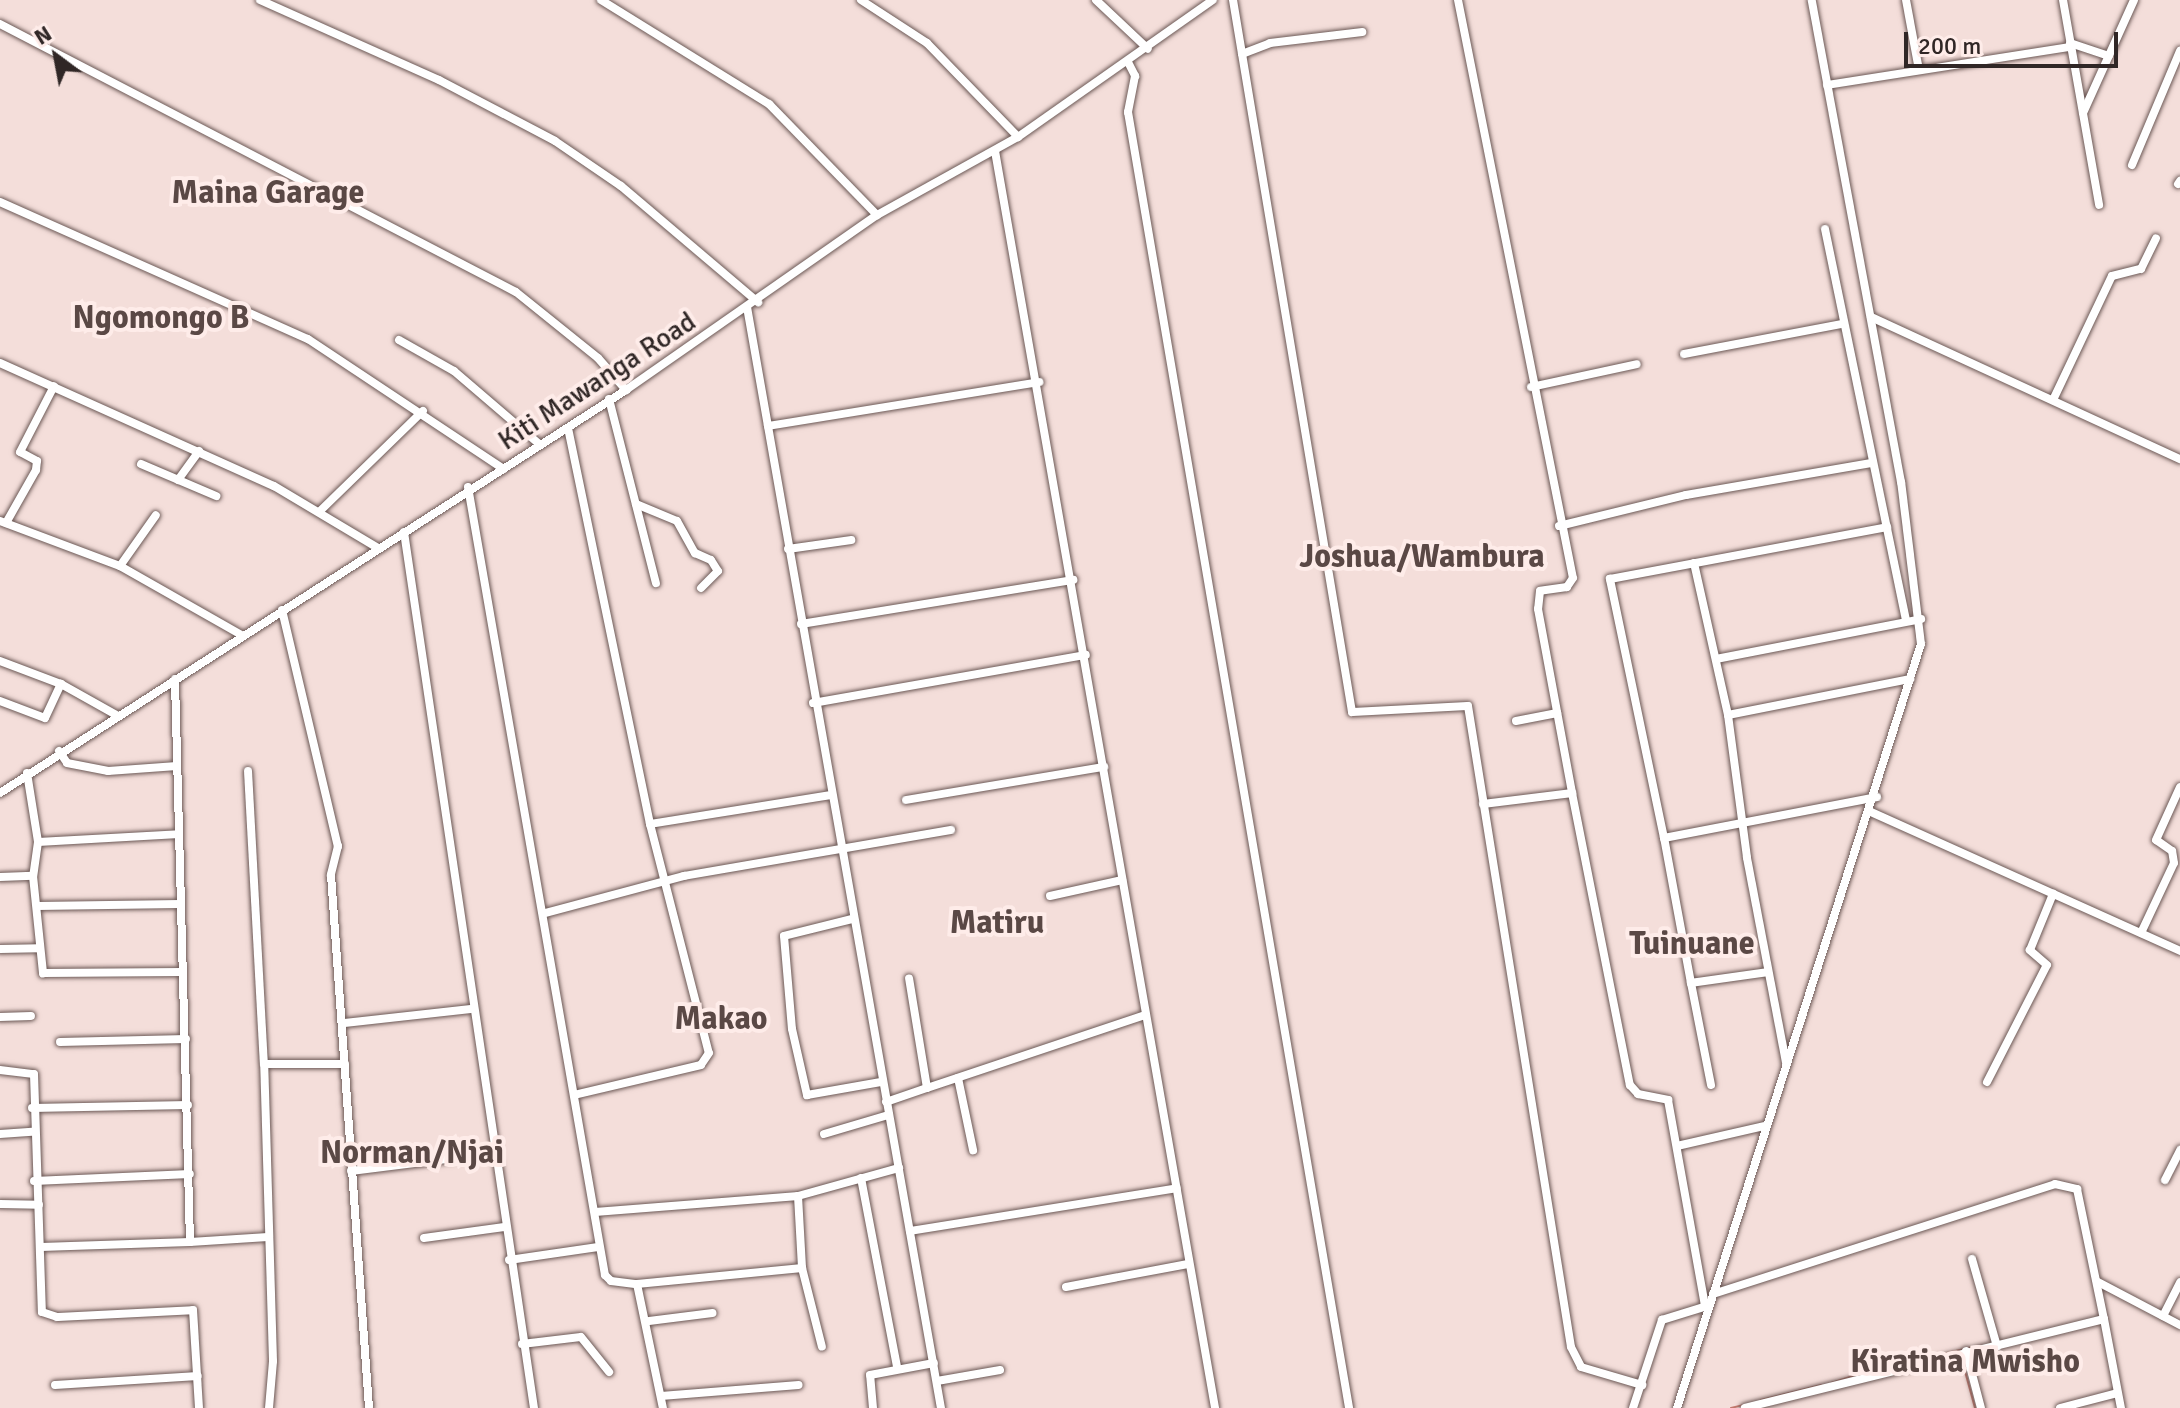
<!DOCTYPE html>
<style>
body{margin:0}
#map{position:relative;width:2180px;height:1408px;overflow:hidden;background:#f4deda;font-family:Signika,sans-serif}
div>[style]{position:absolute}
.stream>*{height:2px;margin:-1px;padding:0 1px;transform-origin:1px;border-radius:1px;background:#c2776c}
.roads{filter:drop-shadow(0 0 2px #6b5855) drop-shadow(0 0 2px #6b5855)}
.minor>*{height:8px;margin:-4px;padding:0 4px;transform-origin:4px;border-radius:4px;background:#fff}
span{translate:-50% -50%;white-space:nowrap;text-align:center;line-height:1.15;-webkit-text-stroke:8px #feece9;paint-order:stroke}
.street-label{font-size:28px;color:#302726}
.quarter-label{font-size:32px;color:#5a4845;font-weight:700}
.north{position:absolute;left:16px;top:16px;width:80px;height:80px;-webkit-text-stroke:6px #feece9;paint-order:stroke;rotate:328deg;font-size:22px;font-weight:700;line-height:32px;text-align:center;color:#302726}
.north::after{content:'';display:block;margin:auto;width:28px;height:36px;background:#302726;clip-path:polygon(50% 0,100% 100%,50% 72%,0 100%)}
.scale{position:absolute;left:1904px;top:32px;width:214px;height:36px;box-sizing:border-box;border:4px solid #302726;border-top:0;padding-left:10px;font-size:24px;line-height:28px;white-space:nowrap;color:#302726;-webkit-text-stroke:6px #feece9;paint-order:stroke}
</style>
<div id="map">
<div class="stream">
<div style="left:1926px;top:1358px;width:48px;rotate:-13.2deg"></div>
<div style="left:1963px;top:1364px;width:46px;rotate:74.7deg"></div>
<div style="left:1892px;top:1365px;width:22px;rotate:-10deg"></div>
<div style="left:1858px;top:1375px;width:30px;rotate:-17deg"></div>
<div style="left:1831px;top:1383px;width:23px;rotate:-18deg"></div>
<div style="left:1761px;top:1400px;width:62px;rotate:-14deg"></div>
<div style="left:1731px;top:1408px;width:12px;rotate:-14deg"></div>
</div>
<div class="roads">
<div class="minor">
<div style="left:260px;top:0;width:196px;rotate:24.1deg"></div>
<div style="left:439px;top:80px;width:131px;rotate:27.7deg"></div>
<div style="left:555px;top:141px;width:80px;rotate:34.3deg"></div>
<div style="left:621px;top:186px;width:180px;rotate:40.3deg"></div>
<div style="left:601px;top:0;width:198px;rotate:31.8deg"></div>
<div style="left:769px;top:104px;width:155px;rotate:45.8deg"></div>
<div style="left:861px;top:0;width:79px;rotate:33.1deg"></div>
<div style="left:927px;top:43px;width:131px;rotate:45.9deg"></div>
<div style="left:1096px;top:0;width:71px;rotate:43.3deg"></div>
<div style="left:1233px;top:0;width:722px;rotate:80.51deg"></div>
<div style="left:1352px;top:712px;width:116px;rotate:-3deg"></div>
<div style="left:1468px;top:706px;width:649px;rotate:80.87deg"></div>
<div style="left:1571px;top:1347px;width:22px;rotate:63deg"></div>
<div style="left:1581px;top:1367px;width:64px;rotate:16.4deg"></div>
<div style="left:1458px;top:0;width:589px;rotate:78.75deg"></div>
<div style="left:1573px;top:578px;width:11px;rotate:124deg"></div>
<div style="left:1567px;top:587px;width:27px;rotate:172deg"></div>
<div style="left:1540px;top:591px;width:18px;rotate:96deg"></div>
<div style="left:1538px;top:609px;width:187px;rotate:79.5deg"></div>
<div style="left:1572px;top:793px;width:298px;rotate:78.8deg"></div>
<div style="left:1630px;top:1085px;width:12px;rotate:48deg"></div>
<div style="left:1638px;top:1094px;width:31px;rotate:11deg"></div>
<div style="left:1668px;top:1100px;width:209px;rotate:79.8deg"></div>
<div style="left:1906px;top:0;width:71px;rotate:79.5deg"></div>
<div style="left:2063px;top:0;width:208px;rotate:80deg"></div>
<div style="left:0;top:24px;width:581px;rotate:27.45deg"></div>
<div style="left:516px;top:292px;width:105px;rotate:38.8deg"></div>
<div style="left:598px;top:358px;width:43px;rotate:48.8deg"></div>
<div style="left:2070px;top:43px;width:41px;rotate:18.4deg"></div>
<div style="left:1242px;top:54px;width:30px;rotate:-21deg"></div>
<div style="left:1270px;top:43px;width:93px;rotate:-6.8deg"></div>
<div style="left:1128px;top:62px;width:16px;rotate:63deg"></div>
<div style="left:1135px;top:76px;width:37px;rotate:101deg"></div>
<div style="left:1128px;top:112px;width:1315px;rotate:80.32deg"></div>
<div style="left:1827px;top:85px;width:247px;rotate:-8.9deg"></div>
<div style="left:2083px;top:113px;width:124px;rotate:-65.7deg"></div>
<div style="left:995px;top:151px;width:1276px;rotate:80.07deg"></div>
<div style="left:2132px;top:165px;width:124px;rotate:-67.2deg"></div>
<div style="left:2178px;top:184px;width:4px;rotate:-56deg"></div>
<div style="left:0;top:202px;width:337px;rotate:24deg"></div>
<div style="left:308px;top:339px;width:235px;rotate:33.6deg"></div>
<div style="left:1825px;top:229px;width:399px;rotate:78.3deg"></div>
<div style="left:747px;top:307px;width:1118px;rotate:80.01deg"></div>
<div style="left:1871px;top:317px;width:340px;rotate:24.7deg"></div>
<div style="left:399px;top:340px;width:63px;rotate:29.4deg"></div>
<div style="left:454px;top:371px;width:111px;rotate:40.6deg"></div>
<div style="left:1684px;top:354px;width:161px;rotate:-10.8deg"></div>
<div style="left:0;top:363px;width:300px;rotate:24.2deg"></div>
<div style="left:274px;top:486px;width:121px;rotate:30.8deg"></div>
<div style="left:1531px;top:387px;width:108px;rotate:-12.2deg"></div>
<div style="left:609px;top:399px;width:190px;rotate:75.7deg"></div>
<div style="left:2053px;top:400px;width:137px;rotate:-64.6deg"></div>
<div style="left:2112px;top:276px;width:30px;rotate:-14deg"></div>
<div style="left:2141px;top:269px;width:34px;rotate:-64deg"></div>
<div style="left:768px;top:426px;width:275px;rotate:-9.2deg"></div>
<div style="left:568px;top:428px;width:404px;rotate:78.3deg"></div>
<div style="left:650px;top:824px;width:236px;rotate:75.6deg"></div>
<div style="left:709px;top:1053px;width:14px;rotate:124deg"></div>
<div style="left:701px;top:1065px;width:130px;rotate:166.7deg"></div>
<div style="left:141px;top:464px;width:82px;rotate:23.1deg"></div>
<div style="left:178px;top:480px;width:36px;rotate:-54deg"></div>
<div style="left:468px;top:487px;width:800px;rotate:80.14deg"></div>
<div style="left:605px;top:1275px;width:8px;rotate:45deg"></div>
<div style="left:611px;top:1281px;width:26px;rotate:7deg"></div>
<div style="left:637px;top:1284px;width:166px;rotate:-5.5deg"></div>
<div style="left:636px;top:504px;width:44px;rotate:22.5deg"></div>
<div style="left:677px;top:521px;width:37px;rotate:61deg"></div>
<div style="left:695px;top:553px;width:17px;rotate:24deg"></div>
<div style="left:711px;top:560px;width:13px;rotate:58deg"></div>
<div style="left:718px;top:571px;width:24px;rotate:135deg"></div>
<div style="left:319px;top:512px;width:145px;rotate:-44.2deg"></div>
<div style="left:0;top:521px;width:128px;rotate:20.6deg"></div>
<div style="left:120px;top:566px;width:142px;rotate:29.6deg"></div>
<div style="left:6px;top:523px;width:61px;rotate:-60.5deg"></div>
<div style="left:36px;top:470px;width:9px;rotate:-84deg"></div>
<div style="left:37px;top:461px;width:19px;rotate:-152deg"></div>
<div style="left:20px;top:452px;width:74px;rotate:-62.7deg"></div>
<div style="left:1559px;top:526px;width:131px;rotate:-13.7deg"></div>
<div style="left:1686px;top:495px;width:188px;rotate:-9.8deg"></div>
<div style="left:404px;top:532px;width:886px;rotate:81.56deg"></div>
<div style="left:788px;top:549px;width:64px;rotate:-8.1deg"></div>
<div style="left:1694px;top:563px;width:156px;rotate:77.4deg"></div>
<div style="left:1728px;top:715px;width:144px;rotate:82.4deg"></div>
<div style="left:1747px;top:858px;width:209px;rotate:79.2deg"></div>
<div style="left:120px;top:566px;width:62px;rotate:-54.8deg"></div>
<div style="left:282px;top:610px;width:243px;rotate:76.7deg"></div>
<div style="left:338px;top:846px;width:30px;rotate:104deg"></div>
<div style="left:331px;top:875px;width:534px;rotate:85.92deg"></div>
<div style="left:801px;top:624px;width:276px;rotate:-9.2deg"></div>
<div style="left:1716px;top:659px;width:209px;rotate:-11deg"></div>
<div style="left:0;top:661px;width:65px;rotate:20.7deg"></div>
<div style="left:61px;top:684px;width:65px;rotate:29.3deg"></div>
<div style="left:0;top:701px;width:48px;rotate:20.7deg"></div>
<div style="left:45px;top:718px;width:38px;rotate:-65deg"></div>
<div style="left:813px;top:703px;width:277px;rotate:-10deg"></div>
<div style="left:1728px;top:715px;width:186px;rotate:-11.2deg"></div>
<div style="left:1516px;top:721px;width:42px;rotate:-11deg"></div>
<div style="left:59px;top:751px;width:14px;rotate:56deg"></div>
<div style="left:67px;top:763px;width:42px;rotate:11deg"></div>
<div style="left:108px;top:771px;width:69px;rotate:-4.1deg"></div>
<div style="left:248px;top:771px;width:293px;rotate:86.9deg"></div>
<div style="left:27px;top:773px;width:70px;rotate:80.9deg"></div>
<div style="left:38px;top:842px;width:141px;rotate:-3.2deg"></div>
<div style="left:0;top:793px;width:745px;rotate:-32.77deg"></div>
<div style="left:626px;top:390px;width:306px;rotate:-34.9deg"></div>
<div style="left:877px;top:215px;width:161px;rotate:-29deg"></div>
<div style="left:1018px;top:137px;width:238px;rotate:-35.1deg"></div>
<div style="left:906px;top:800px;width:201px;rotate:-9.5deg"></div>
<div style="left:1483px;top:804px;width:90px;rotate:-7deg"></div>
<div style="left:1871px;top:812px;width:339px;rotate:24.2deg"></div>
<div style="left:650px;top:824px;width:184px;rotate:-9.1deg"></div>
<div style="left:1664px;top:838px;width:265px;rotate:-101.8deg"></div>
<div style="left:1610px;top:579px;width:282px;rotate:-10.6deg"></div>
<div style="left:38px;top:842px;width:34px;rotate:98deg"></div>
<div style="left:33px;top:876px;width:98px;rotate:84.1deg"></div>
<div style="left:43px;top:973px;width:140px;rotate:-0.4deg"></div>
<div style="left:0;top:877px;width:33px;rotate:-2deg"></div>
<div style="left:1050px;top:896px;width:74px;rotate:-12.5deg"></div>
<div style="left:37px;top:906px;width:143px;rotate:-0.8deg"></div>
<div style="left:545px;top:913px;width:144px;rotate:-14.9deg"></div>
<div style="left:684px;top:876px;width:271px;rotate:-9.8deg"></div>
<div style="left:852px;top:919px;width:70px;rotate:166deg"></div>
<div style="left:784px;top:936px;width:93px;rotate:85.1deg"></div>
<div style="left:792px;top:1029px;width:68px;rotate:77.2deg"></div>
<div style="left:807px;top:1095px;width:75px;rotate:-10deg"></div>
<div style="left:2141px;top:933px;width:77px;rotate:-64.8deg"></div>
<div style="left:2174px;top:863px;width:12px;rotate:-99deg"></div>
<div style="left:2172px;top:851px;width:19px;rotate:-145deg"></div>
<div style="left:2156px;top:840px;width:58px;rotate:-65.6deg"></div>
<div style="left:0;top:949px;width:39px;rotate:-1deg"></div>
<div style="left:1768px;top:972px;width:78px;rotate:171.9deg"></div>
<div style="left:1691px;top:983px;width:147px;rotate:-100.5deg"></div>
<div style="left:1664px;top:838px;width:217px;rotate:-10.9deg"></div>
<div style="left:1691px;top:983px;width:104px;rotate:78.9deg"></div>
<div style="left:0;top:1017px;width:31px;rotate:-2deg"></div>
<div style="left:344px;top:1023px;width:128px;rotate:-6.3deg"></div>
<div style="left:60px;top:1042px;width:126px;rotate:-1.4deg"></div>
<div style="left:0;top:1070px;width:34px;rotate:7deg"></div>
<div style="left:34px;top:1074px;width:238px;rotate:88.1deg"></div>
<div style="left:42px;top:1312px;width:16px;rotate:18deg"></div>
<div style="left:57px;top:1317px;width:136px;rotate:-2.9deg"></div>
<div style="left:193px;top:1310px;width:98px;rotate:86.5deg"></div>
<div style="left:958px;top:1078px;width:74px;rotate:78.2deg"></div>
<div style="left:1987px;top:1082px;width:131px;rotate:-62.9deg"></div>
<div style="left:2047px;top:965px;width:23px;rotate:-139deg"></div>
<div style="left:2030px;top:950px;width:61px;rotate:-67.7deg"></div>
<div style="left:927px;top:1088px;width:230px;rotate:-18.5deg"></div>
<div style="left:886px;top:1102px;width:43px;rotate:-18.9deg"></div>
<div style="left:927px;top:1088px;width:111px;rotate:-99.3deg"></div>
<div style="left:32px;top:1108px;width:156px;rotate:-1.1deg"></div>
<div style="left:0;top:1134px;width:32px;rotate:-4deg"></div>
<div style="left:824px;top:1134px;width:67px;rotate:-16.5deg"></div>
<div style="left:1677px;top:1146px;width:89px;rotate:-12.9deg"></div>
<div style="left:351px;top:1171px;width:144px;rotate:-7.2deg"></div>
<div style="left:861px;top:1178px;width:192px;rotate:79.2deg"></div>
<div style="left:2165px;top:1180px;width:34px;rotate:-63deg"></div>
<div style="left:34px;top:1181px;width:156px;rotate:-2.6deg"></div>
<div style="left:798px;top:1196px;width:72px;rotate:86.8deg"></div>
<div style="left:802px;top:1268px;width:81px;rotate:75.8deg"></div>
<div style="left:0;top:1204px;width:39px;rotate:1deg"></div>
<div style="left:595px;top:1212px;width:204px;rotate:-4.5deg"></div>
<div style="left:798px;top:1196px;width:105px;rotate:-15.5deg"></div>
<div style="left:910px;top:1231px;width:270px;rotate:-9.1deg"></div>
<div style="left:424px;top:1238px;width:81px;rotate:-7.8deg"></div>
<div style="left:190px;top:1242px;width:78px;rotate:-3.7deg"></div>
<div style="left:41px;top:1247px;width:149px;rotate:-1.9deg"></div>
<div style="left:190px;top:1242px;width:563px;rotate:-91.53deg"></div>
<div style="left:1972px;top:1259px;width:91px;rotate:74deg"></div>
<div style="left:509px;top:1260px;width:90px;rotate:-8.3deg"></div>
<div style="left:2098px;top:1282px;width:93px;rotate:27.7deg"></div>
<div style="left:637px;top:1284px;width:127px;rotate:78.2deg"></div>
<div style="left:1066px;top:1287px;width:124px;rotate:-10.7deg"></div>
<div style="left:1713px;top:1294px;width:359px;rotate:-17.8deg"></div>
<div style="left:2055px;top:1184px;width:23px;rotate:13deg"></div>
<div style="left:2077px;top:1189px;width:133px;rotate:78.3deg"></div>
<div style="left:2104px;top:1319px;width:370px;rotate:166.1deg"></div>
<div style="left:2163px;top:1316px;width:38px;rotate:-63deg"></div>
<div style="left:2104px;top:1319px;width:91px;rotate:79.2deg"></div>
<div style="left:649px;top:1321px;width:64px;rotate:-7.2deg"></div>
<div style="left:522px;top:1344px;width:59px;rotate:-6.8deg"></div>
<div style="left:581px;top:1337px;width:45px;rotate:51.3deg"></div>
<div style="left:1966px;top:1351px;width:59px;rotate:75.3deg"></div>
<div style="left:937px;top:1381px;width:64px;rotate:-9.9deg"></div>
<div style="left:55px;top:1385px;width:143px;rotate:-3.6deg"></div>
<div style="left:661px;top:1396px;width:138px;rotate:-4.6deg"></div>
<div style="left:269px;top:1408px;width:47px;rotate:-85.1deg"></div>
<div style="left:273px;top:1361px;width:297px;rotate:-91.7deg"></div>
<div style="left:264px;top:1064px;width:81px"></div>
<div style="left:873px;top:1408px;width:33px;rotate:-95deg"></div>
<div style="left:870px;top:1375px;width:65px;rotate:-10.6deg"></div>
<div style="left:1633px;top:1408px;width:93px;rotate:-71.8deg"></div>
<div style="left:1662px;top:1320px;width:47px;rotate:-17.3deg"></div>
<div style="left:1677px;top:1408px;width:802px;rotate:-72.29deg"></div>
<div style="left:1921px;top:644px;width:163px;rotate:-97deg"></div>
<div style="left:1901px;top:482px;width:490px;rotate:-100.5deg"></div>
<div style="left:2060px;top:1408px;width:59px;rotate:-14.7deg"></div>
</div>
</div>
<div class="street-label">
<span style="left:597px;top:381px;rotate:-33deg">Kiti Mawanga Road</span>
</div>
<div class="quarter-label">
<span style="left:268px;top:193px">Maina Garage</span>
<span style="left:161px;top:318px">Ngomongo B</span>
<span style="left:1422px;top:557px">Joshua/Wambura</span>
<span style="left:997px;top:923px">Matiru</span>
<span style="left:1692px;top:944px">Tuinuane</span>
<span style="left:721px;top:1019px">Makao</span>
<span style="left:412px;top:1153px">Norman/Njai</span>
<span style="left:1965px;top:1362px">Kiratina Mwisho</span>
</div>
<div class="north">N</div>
<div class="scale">200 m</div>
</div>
